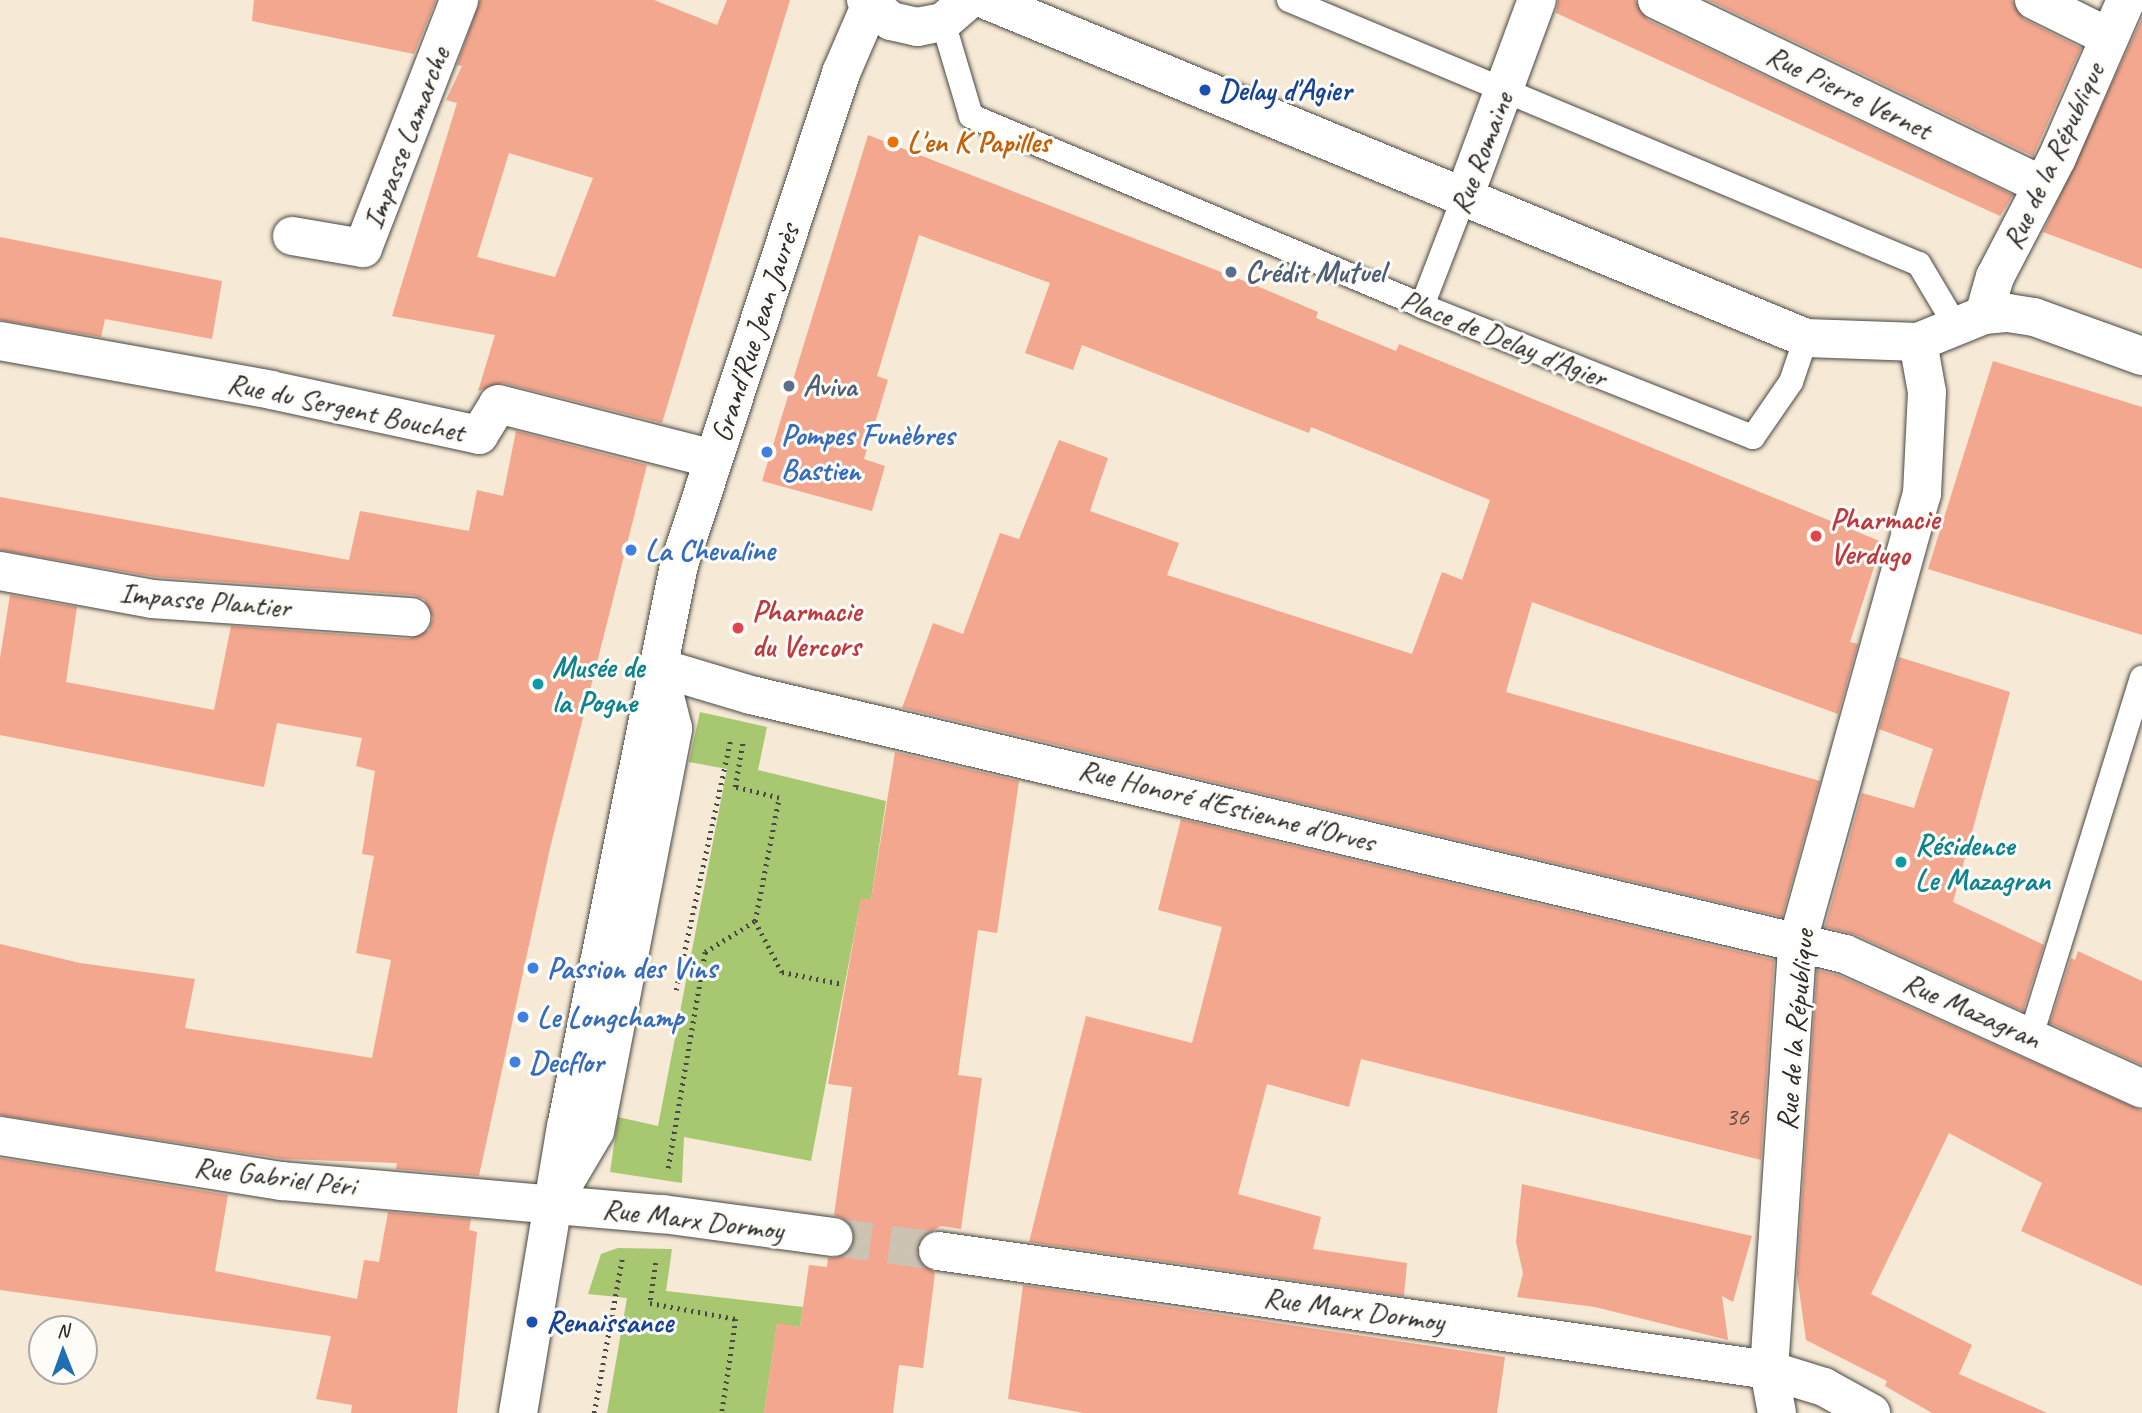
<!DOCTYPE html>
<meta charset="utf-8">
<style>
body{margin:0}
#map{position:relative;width:2142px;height:1413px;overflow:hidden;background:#f6e9d5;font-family:Caveat,sans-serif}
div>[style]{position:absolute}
.green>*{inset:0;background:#a7c770}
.building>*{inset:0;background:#f3a78f}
.street-tunnel>*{height:38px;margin-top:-19px;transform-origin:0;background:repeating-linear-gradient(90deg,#cdc3b3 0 38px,transparent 0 57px)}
.path>*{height:4.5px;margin-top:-2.25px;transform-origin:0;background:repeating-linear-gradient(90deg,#494844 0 2px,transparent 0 7px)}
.roads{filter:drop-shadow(0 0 2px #494844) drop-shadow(0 0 2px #494844)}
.lane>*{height:24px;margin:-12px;padding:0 12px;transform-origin:12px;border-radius:12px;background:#fff}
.street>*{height:38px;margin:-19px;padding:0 19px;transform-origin:19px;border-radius:19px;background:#fff}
.secondary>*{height:38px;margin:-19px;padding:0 19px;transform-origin:19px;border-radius:19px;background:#fff}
.dots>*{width:19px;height:19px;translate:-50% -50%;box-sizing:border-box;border:4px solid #fdfcf7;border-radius:50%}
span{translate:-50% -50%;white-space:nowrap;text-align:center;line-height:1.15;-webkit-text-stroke:6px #fdfcf7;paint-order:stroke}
.number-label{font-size:26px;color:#5d4a44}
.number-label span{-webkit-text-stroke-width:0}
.transit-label{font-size:30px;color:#164399;font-weight:700}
.left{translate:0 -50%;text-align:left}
.street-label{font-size:30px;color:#2b2b2b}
.food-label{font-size:30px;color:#c56008;font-weight:700}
.service-label{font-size:30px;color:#4e5e75;font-weight:700}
.shop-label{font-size:30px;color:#366cbe;font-weight:700}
.health-label{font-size:30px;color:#be3a42;font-weight:700}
.culture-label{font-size:30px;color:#0d838f;font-weight:700}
.north{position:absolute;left:28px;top:1315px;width:70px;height:70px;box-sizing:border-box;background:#fdfcf7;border:2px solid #a9a8a5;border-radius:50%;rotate:359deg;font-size:19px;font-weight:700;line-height:28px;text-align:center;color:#2b2b2b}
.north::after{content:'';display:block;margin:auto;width:24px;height:32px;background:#1f6fb2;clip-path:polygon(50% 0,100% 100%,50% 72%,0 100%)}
</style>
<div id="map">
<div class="green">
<div style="clip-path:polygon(700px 712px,767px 727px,758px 770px,886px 801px,871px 900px,861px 899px,811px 1161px,684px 1137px,682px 1183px,610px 1172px,618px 1117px,658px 1126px,727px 769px,689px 762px)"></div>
<div style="clip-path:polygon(618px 1248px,672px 1249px,666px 1291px,803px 1307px,800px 1327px,777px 1324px,764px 1413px,607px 1413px,627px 1298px,588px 1294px,601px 1254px)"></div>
</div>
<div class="building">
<div style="clip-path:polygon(254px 0,436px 0,414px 54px,252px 21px)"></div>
<div style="clip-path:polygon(evenodd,480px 0,654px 0,717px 25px,727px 0,790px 0,662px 423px,503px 383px,478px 391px,495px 335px,392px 316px,457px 103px,446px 100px,462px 66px,457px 65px,480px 0,509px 153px,593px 178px,555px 277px,477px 257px,509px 153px)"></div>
<div style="clip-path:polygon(1558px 0,1635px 0,1648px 20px,2013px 195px,2000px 216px,1556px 13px)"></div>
<div style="clip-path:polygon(1708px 0,2012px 0,2024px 19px,2081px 48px,2033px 156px)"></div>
<div style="clip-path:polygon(2142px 18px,2142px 269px,2043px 232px)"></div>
<div style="clip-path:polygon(868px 135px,1257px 286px,1318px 312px,1316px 318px,1396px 351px,1399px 344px,1882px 542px,1850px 642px,1858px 644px,1838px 714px,1532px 602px,1506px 692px,1820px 781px,1782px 917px,902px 708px,933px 623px,963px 634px,1000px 533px,1019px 539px,1059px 440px,1108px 458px,1090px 511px,1179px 543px,1167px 575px,1412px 654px,1442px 572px,1462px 580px,1490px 500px,1311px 427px,1309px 433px,1082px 345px,1073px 370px,1025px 353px,1050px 283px,919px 235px,877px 376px,888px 380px,864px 459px,885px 466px,872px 511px,762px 481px)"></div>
<div style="clip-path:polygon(0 237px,222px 281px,212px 339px,105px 319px,101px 337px,0 320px)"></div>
<div style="clip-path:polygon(1993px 361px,2142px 407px,2142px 635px,1928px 569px)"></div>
<div style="clip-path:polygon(516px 431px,647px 465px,550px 848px,479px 1176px,396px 1169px,397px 1163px,284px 1159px,0 1115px,0 944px,80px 963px,195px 979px,185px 1028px,372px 1058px,391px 960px,356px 953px,374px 856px,362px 854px,375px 771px,356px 766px,362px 738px,277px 723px,264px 787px,0 735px,0 658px,10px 595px,77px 607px,66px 682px,214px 710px,231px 626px,409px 639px,429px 630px,433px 618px,424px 599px,413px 595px,155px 577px,0 550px,0 497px,349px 560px,360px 511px,469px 531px,477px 490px,503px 496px)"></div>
<div style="clip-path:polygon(1899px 657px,2010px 692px,1953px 902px,2044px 945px,2023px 1011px,1854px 934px,1825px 927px,1862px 793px,1914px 808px,1933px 749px,1879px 729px)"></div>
<div style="clip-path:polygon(895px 752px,1019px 781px,997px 933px,978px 930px,958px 1075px,982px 1078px,961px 1229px,941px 1226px,921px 1237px,917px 1247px,918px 1260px,935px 1273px,923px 1368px,899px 1365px,893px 1413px,764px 1413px,777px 1323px,800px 1327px,809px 1265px,827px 1267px,828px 1258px,842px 1257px,854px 1241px,847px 1220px,834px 1215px,852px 1087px,828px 1084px,861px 898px,871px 900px)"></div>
<div style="clip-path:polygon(1181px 819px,1774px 960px,1761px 1160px,1361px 1059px,1349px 1107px,1267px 1084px,1238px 1194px,1321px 1217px,1313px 1249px,1407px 1263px,1404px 1296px,1029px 1242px,1086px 1016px,1192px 1043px,1222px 927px,1158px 910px)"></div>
<div style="clip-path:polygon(2078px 951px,2142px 981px,2142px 1065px,2050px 1023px,2071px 958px,2075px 960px)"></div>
<div style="clip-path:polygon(1817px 970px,1838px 975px,2142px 1111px,2142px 1286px,2021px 1231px,2042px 1183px,1949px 1133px,1871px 1294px,1972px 1345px,1959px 1374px,2047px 1413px,1932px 1413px,1885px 1386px,1887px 1381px,1806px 1340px,1797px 1275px)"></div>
<div style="clip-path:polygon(0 1158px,228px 1195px,215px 1271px,357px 1299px,364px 1260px,379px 1262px,388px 1212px,471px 1219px,469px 1230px,477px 1232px,457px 1413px,351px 1413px,352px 1405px,316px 1399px,331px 1336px,0 1290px)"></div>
<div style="clip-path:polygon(1522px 1184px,1752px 1236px,1733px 1302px,1722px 1296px,1728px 1340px,1595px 1307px,1517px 1297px,1523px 1273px,1516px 1242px)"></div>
<div style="clip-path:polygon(1023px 1285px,1505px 1357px,1497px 1413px,1083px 1413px,1008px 1399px)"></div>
</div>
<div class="street-tunnel">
<div style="left:833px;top:1237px;width:106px;rotate:7.6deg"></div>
</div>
<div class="path">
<div style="left:755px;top:921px;width:58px;rotate:62.1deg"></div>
<div style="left:782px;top:972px;width:62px;rotate:11.1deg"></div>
<div style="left:676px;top:990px;width:258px;rotate:-77.7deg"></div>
<div style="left:668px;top:1168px;width:219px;rotate:-80.3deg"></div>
<div style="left:705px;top:952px;width:59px;rotate:-31.8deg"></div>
<div style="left:755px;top:921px;width:125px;rotate:-79deg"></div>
<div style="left:779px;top:798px;width:45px;rotate:-166deg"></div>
<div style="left:735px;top:787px;width:47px;rotate:-80.1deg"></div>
<div style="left:656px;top:1263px;width:40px;rotate:98.5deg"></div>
<div style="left:650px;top:1303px;width:87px;rotate:10.5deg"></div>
<div style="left:736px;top:1319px;width:95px;rotate:98.5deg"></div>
<div style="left:594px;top:1413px;width:157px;rotate:-79.7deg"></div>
</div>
<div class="roads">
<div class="lane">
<div style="left:1289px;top:0;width:683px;rotate:22.74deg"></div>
<div style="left:1919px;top:264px;width:72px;rotate:59.2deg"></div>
<div style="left:943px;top:22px;width:98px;rotate:73.4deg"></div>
<div style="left:971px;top:116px;width:489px;rotate:22.8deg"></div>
<div style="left:1422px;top:306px;width:356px;rotate:21.6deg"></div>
<div style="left:1753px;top:437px;width:67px;rotate:-55.4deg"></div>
<div style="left:1791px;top:382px;width:46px;rotate:-71.2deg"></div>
<div style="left:1422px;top:306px;width:117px;rotate:-68.9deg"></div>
<div style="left:2031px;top:1036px;width:375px;rotate:-72.8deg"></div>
</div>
<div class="street">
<div style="left:1657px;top:0;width:427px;rotate:25.7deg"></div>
<div style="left:2034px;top:0;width:84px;rotate:26.3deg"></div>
<div style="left:1464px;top:197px;width:210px;rotate:-69.7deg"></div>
<div style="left:292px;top:236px;width:72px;rotate:9.6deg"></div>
<div style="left:363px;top:248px;width:266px;rotate:-68.8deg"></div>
<div style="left:1984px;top:315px;width:40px;rotate:-74deg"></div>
<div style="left:1995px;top:277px;width:134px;rotate:-62.5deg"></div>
<div style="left:2057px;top:158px;width:172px;rotate:-66.4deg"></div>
<div style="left:0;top:341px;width:275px;rotate:10.2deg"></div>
<div style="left:271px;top:390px;width:213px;rotate:12.2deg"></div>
<div style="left:479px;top:435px;width:36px;rotate:-58deg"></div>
<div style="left:498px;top:404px;width:222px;rotate:14.3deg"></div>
<div style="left:0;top:571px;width:155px;rotate:10.4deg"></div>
<div style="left:152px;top:599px;width:260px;rotate:4deg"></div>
<div style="left:657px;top:667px;width:98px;rotate:16.6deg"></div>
<div style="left:751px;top:695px;width:1124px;rotate:13.32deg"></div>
<div style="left:1845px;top:954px;width:326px;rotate:24.4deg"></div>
<div style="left:0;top:1136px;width:286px;rotate:9.1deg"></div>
<div style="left:282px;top:1181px;width:382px;rotate:5deg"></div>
<div style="left:663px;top:1214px;width:172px;rotate:7.7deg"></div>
<div style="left:938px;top:1251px;width:839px;rotate:8.15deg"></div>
<div style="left:1769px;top:1370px;width:58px;rotate:17.2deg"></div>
<div style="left:1824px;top:1387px;width:54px;rotate:29deg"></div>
</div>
<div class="secondary">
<div style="left:866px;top:0;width:33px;rotate:40deg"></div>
<div style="left:891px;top:21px;width:27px;rotate:13deg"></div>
<div style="left:917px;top:27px;width:26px;rotate:-11deg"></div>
<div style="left:943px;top:22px;width:33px;rotate:-41deg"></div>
<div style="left:986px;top:0;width:887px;rotate:22.4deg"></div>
<div style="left:1806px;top:338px;width:112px;rotate:2deg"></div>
<div style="left:1918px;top:342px;width:71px;rotate:-22.2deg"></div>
<div style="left:1984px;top:315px;width:24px;rotate:-5deg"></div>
<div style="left:2008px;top:313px;width:26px;rotate:9deg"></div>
<div style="left:2034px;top:317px;width:115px;rotate:19.9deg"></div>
<div style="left:566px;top:1180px;width:57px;rotate:-59.4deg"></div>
<div style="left:595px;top:1131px;width:410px;rotate:-79deg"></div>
<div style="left:673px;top:728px;width:57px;rotate:-104.3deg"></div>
<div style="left:518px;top:1413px;width:290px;rotate:-80.5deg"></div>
<div style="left:566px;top:1127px;width:573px;rotate:-78.63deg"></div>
<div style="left:679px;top:565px;width:518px;rotate:-71.77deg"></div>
<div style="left:841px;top:73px;width:73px;rotate:-66.6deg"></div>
<div style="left:1777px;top:1413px;width:44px;rotate:-100.5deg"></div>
<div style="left:1769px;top:1370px;width:427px;rotate:-86.2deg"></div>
<div style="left:1797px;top:944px;width:467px;rotate:-74.5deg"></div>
<div style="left:1922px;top:494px;width:102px;rotate:-87.2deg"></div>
<div style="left:1927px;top:392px;width:51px;rotate:-100.2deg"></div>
</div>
</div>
<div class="dots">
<div style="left:1205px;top:90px;background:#1a4fb4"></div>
<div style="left:893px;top:142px;background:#e8710a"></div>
<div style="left:1231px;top:272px;background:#5c6f8a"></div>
<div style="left:789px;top:386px;background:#5c6f8a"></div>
<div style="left:767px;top:452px;background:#3f7fe0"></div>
<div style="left:1816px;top:536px;background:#e0444e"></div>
<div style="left:631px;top:550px;background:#3f7fe0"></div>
<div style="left:738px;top:628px;background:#e0444e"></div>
<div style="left:538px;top:684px;background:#0f9aa8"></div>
<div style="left:1901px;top:862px;background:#0f9aa8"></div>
<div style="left:533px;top:968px;background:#3f7fe0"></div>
<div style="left:523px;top:1017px;background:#3f7fe0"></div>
<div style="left:515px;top:1062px;background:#3f7fe0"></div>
<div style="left:532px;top:1322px;background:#1a4fb4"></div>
</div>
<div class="number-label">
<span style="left:1737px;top:1117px">36</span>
</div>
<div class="transit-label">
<span class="left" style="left:1219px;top:90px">Delay d'Agier</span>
<span class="left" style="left:546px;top:1322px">Renaissance</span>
</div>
<div class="street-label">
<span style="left:1849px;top:92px;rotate:26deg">Rue Pierre Vernet</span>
<span style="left:406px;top:138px;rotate:-69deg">Impasse Lamarche</span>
<span style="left:1481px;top:153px;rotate:-69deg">Rue Romaine</span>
<span style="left:2053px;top:156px;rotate:-65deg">Rue de la République</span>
<span style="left:755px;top:333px;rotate:-72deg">Grand'Rue Jean Jaurès</span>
<span style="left:1504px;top:338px;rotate:22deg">Place de Delay d'Agier</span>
<span style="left:346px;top:407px;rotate:12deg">Rue du Sergent Bouchet</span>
<span style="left:205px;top:600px;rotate:5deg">Impasse Plantier</span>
<span style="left:1227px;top:805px;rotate:14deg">Rue Honoré d'Estienne d'Orves</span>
<span style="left:1972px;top:1010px;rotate:24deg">Rue Mazagran</span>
<span style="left:1795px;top:1030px;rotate:-85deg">Rue de la République</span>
<span style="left:275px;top:1176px;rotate:7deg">Rue Gabriel Péri</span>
<span style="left:693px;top:1219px;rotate:7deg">Rue Marx Dormoy</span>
<span style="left:1354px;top:1309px;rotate:8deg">Rue Marx Dormoy</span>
</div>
<div class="food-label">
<span class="left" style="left:907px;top:142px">L'en K Papilles</span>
</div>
<div class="service-label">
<span class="left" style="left:1245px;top:272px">Crédit Mutuel</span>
<span class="left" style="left:803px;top:386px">Aviva</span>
</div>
<div class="shop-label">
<span class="left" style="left:781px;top:452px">Pompes Funèbres<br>Bastien</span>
<span class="left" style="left:645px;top:550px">La Chevaline</span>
<span class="left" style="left:547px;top:968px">Passion des Vins</span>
<span class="left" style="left:537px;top:1017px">Le Longchamp</span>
<span class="left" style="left:529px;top:1062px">Decflor</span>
</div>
<div class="health-label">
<span class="left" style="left:1830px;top:536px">Pharmacie<br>Verdugo</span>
<span class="left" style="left:752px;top:628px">Pharmacie<br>du Vercors</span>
</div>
<div class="culture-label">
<span class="left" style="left:552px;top:684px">Musée de<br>la Pogne</span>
<span class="left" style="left:1915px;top:862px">Résidence<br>Le Mazagran</span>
</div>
<div class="north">N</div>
</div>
